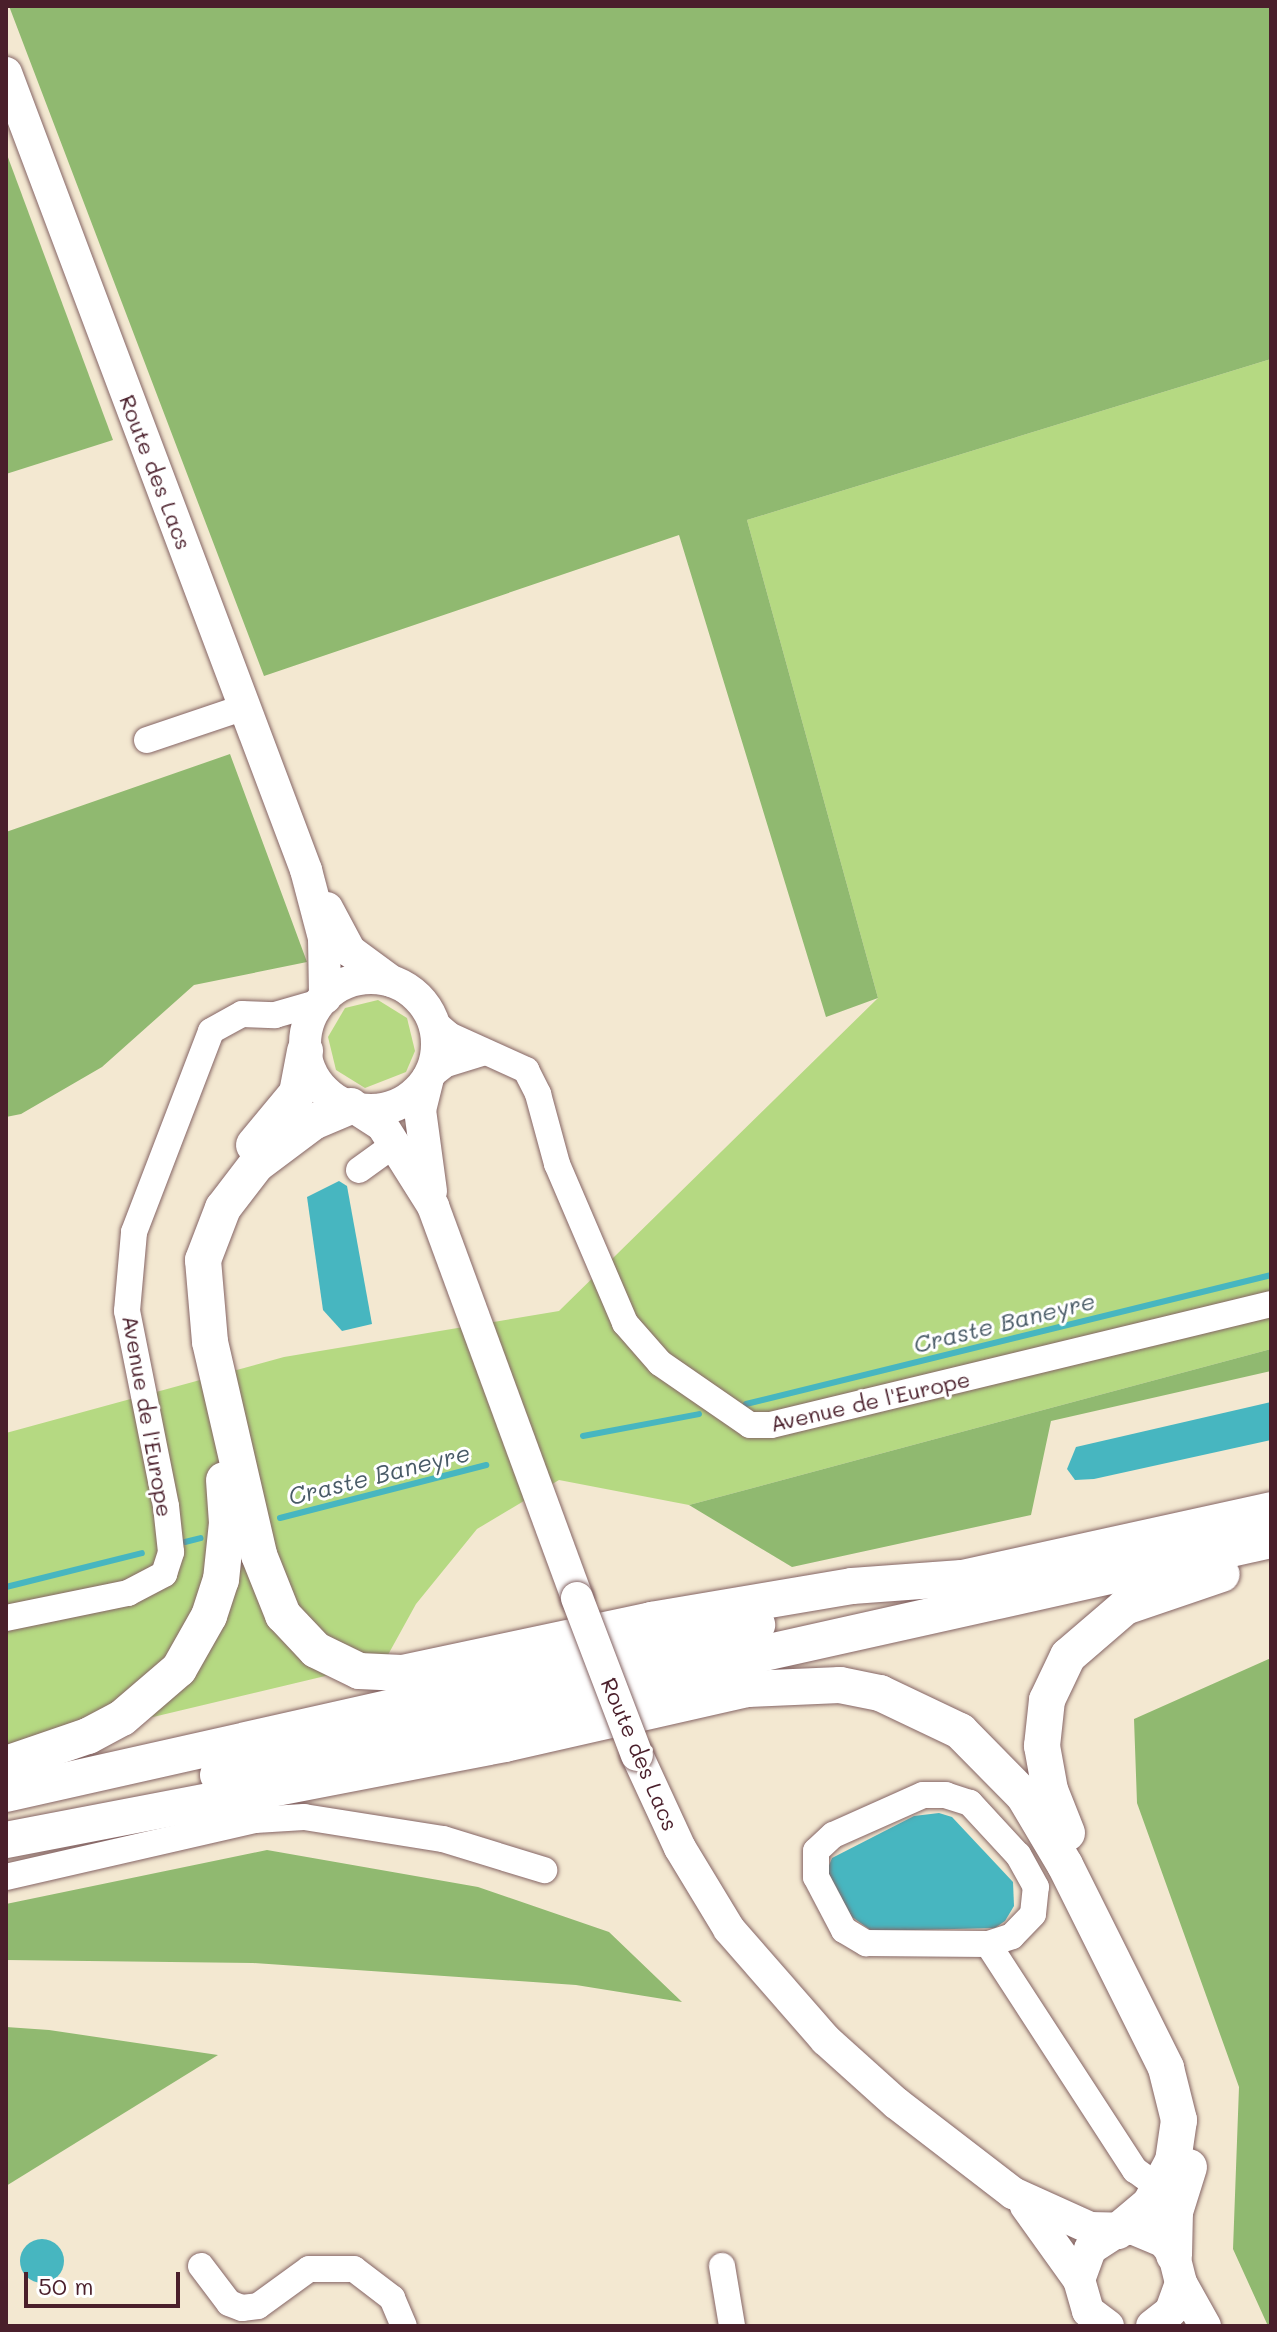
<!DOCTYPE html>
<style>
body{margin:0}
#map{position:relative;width:1277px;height:2332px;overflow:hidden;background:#f3e8d1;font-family:Mali,sans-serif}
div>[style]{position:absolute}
.green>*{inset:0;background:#b5d982}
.forest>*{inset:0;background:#90b970}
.water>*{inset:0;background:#47b6c0}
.round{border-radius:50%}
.stream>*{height:6px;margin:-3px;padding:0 3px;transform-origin:3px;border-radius:3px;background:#47b6c0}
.roads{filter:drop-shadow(0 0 2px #856565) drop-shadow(0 0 2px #856565)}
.minor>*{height:26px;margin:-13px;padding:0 13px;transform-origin:13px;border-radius:13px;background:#fff}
.major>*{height:32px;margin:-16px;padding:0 16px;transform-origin:16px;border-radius:16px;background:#fff}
.major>.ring{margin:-16px;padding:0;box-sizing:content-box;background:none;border:32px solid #fff;border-radius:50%}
.highway>*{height:36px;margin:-18px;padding:0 18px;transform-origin:18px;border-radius:18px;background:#fff}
.bridges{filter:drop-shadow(0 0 2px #856565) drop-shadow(0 0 2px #856565)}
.major-bridge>*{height:32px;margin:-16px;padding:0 16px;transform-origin:16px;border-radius:16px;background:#fff}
span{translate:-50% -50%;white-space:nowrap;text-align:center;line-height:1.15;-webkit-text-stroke:6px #fff;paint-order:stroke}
.street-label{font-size:22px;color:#4a1f2b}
.water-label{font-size:24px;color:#495b67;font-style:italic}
.frame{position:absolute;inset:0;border:8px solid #4a1f2b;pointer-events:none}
.scale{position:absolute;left:24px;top:2272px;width:156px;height:36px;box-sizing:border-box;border:4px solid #4a1f2b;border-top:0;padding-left:10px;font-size:24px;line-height:28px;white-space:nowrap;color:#4a1f2b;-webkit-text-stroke:6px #fff;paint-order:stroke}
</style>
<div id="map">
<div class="green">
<div style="clip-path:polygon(1271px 359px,1271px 1349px,689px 1505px,559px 1480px,477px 1529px,416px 1604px,384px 1662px,6px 1752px,6px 1433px,284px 1357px,559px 1311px,878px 998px,747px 520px)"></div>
<div style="clip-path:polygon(378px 1000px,407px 1018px,415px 1051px,406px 1072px,365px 1088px,336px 1070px,328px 1037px,345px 1008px)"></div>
</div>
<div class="forest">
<div style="clip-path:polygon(9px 6px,1271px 6px,1271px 359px,747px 520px,878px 998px,826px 1017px,679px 535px,264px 676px)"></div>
<div style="clip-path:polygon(6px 152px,113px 440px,6px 474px)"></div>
<div style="clip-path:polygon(230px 754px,307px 962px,194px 985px,102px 1067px,21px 1114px,6px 1117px,6px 832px)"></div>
<div style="clip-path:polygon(1271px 1349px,1271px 1371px,1051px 1421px,1031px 1515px,792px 1567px,689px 1505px)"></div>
<div style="clip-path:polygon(1271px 1658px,1271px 2326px,1268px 2326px,1233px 2249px,1239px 2087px,1137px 1803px,1134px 1719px)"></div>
<div style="clip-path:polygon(267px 1850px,478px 1887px,609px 1932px,682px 2002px,576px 1985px,253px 1963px,6px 1960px,6px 1904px)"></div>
<div style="clip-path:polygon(6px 2027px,49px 2030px,218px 2055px,6px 2186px)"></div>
</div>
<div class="water">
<div style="clip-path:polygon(339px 1181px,347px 1186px,372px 1324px,342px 1331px,323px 1310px,307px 1197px)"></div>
<div style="clip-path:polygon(1271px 1402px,1271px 1440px,1094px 1479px,1075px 1480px,1067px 1469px,1076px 1447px)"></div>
<div style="clip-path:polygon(939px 1813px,952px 1817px,1013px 1882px,1014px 1906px,1005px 1921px,995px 1928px,872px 1931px,852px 1917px,826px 1873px,832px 1858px,914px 1816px)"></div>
<div class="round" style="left:20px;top:2239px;width:44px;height:44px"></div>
</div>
<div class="stream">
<div style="left:746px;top:1404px;width:541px;rotate:-13.8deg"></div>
<div style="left:583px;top:1436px;width:118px;rotate:-10.7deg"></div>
<div style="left:280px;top:1518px;width:213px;rotate:-14.4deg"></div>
<div style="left:185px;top:1542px;width:16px;rotate:-14deg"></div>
<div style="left:6px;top:1587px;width:140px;rotate:-14deg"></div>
</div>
<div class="roads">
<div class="minor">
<div style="left:147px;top:740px;width:103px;rotate:-18.6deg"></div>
<div style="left:432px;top:1020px;width:23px;rotate:41deg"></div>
<div style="left:449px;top:1035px;width:85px;rotate:24.4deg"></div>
<div style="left:526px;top:1070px;width:27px;rotate:63deg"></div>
<div style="left:538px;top:1094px;width:73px;rotate:74.8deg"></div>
<div style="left:557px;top:1164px;width:173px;rotate:66.8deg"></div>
<div style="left:625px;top:1323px;width:53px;rotate:48.8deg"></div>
<div style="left:660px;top:1363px;width:109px;rotate:34.6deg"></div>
<div style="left:750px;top:1425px;width:21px"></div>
<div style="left:771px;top:1425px;width:514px;rotate:-13.6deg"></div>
<div style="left:428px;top:1078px;width:23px;rotate:-38deg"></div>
<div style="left:446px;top:1064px;width:39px;rotate:-17deg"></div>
<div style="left:359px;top:1170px;width:44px;rotate:-35.8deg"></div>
<div style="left:6px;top:1618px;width:125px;rotate:-11.6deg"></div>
<div style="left:128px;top:1593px;width:41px;rotate:-27.8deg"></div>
<div style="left:164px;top:1574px;width:23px;rotate:-72deg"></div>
<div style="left:171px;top:1552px;width:46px;rotate:-96.2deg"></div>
<div style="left:166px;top:1506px;width:199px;rotate:-101.3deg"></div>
<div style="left:127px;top:1311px;width:79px;rotate:-84.9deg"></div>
<div style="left:134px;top:1232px;width:215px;rotate:-69deg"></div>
<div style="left:211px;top:1031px;width:35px;rotate:-29deg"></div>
<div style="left:242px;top:1014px;width:33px;rotate:2deg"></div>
<div style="left:275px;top:1015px;width:47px;rotate:-16.1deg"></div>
<div style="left:6px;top:1877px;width:255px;rotate:-12.9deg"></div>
<div style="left:255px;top:1820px;width:49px;rotate:-3.5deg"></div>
<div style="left:304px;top:1817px;width:141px;rotate:9deg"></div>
<div style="left:443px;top:1839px;width:106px;rotate:17.1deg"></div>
<div style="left:988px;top:1944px;width:25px;rotate:-18deg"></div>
<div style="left:1012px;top:1936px;width:30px;rotate:-46deg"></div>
<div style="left:1033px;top:1914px;width:27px;rotate:-84deg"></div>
<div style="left:1036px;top:1887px;width:37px;rotate:-119deg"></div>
<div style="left:1018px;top:1855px;width:71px;rotate:-132.7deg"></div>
<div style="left:970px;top:1803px;width:25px;rotate:-162deg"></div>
<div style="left:946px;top:1795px;width:23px;rotate:180deg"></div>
<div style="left:923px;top:1795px;width:98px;rotate:156deg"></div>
<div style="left:833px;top:1835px;width:23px;rotate:137deg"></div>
<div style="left:816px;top:1851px;width:26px;rotate:90deg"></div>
<div style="left:816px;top:1877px;width:60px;rotate:62.2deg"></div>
<div style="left:844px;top:1930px;width:26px;rotate:31deg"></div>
<div style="left:866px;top:1943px;width:122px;rotate:0.5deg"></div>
<div style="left:988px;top:1944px;width:270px;rotate:57deg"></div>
<div style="left:1135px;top:2170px;width:32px;rotate:36deg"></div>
<div style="left:201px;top:2266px;width:46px;rotate:52.9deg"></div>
<div style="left:229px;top:2303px;width:14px;rotate:21deg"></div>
<div style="left:242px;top:2308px;width:16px;rotate:-7deg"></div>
<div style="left:258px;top:2306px;width:63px;rotate:-36deg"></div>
<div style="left:309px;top:2269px;width:45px"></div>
<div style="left:354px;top:2269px;width:48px;rotate:37.3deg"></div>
<div style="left:392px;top:2298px;width:30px;rotate:67deg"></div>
<div style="left:722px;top:2266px;width:61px;rotate:80.5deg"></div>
</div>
<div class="major">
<div style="left:6px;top:73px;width:852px;rotate:69.37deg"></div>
<div style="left:306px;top:870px;width:70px;rotate:75.2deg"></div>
<div style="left:324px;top:938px;width:60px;rotate:89deg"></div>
<div style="left:327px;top:908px;width:49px;rotate:61.9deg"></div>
<div style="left:350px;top:951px;width:51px;rotate:36.2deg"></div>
<div class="ring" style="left:305px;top:978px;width:100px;height:100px"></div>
<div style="left:428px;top:1078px;width:33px;rotate:104deg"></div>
<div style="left:420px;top:1110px;width:82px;rotate:82.3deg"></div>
<div style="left:357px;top:1109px;width:30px;rotate:33deg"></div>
<div style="left:382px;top:1125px;width:96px;rotate:57.8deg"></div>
<div style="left:433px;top:1206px;width:418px;rotate:69.8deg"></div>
<div style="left:637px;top:1755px;width:102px;rotate:65.2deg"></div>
<div style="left:680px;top:1848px;width:95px;rotate:58.8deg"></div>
<div style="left:729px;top:1929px;width:147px;rotate:48.9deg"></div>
<div style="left:826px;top:2040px;width:94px;rotate:42deg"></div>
<div style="left:896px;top:2103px;width:148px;rotate:37.6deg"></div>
<div style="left:1013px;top:2193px;width:85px;rotate:24.4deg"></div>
<div style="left:1090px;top:2228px;width:44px;rotate:1.3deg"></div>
<div style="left:1134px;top:2229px;width:33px;rotate:23deg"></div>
<div style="left:1164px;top:2242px;width:16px;rotate:52deg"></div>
<div style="left:1174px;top:2255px;width:29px;rotate:76deg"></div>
<div style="left:1181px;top:2283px;width:30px;rotate:110deg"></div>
<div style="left:1171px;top:2311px;width:24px;rotate:142deg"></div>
<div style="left:1026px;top:2206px;width:91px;rotate:54.4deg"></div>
<div style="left:1181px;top:2283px;width:49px;rotate:60.8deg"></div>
<div style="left:1108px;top:2326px;width:25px;rotate:-143deg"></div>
<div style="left:1088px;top:2311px;width:32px;rotate:-106deg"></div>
<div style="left:1079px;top:2280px;width:33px;rotate:-70deg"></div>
<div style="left:1090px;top:2249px;width:33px;rotate:-33deg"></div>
</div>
<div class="highway">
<div style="left:351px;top:1106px;width:41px;rotate:157.2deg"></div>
<div style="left:313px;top:1122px;width:71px;rotate:143deg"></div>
<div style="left:256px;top:1165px;width:54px;rotate:127.5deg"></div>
<div style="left:223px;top:1208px;width:56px;rotate:111deg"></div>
<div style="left:203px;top:1260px;width:82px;rotate:85.1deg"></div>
<div style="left:210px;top:1342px;width:219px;rotate:77deg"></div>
<div style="left:259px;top:1555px;width:65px;rotate:68.2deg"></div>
<div style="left:283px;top:1615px;width:48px;rotate:46.7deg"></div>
<div style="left:316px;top:1650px;width:48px;rotate:26deg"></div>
<div style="left:359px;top:1671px;width:43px;rotate:2.7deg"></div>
<div style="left:402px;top:1673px;width:255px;rotate:-12deg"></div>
<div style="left:651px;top:1620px;width:204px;rotate:-9.6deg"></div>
<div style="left:852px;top:1586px;width:110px;rotate:-4.2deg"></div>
<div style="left:254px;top:1145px;width:67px;rotate:-50.4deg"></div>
<div style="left:297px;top:1093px;width:43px;rotate:-79.2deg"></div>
<div style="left:940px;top:1583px;width:339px;rotate:-12.4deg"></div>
<div style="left:6px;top:1764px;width:87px;rotate:-18.9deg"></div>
<div style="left:88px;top:1736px;width:38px;rotate:-28deg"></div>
<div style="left:122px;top:1718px;width:75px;rotate:-40.7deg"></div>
<div style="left:179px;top:1669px;width:61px;rotate:-60.5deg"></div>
<div style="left:209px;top:1616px;width:38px;rotate:-72deg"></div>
<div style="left:221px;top:1580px;width:57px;rotate:-84deg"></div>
<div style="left:227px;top:1523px;width:43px;rotate:-94deg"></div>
<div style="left:218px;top:1775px;width:1079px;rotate:-12.58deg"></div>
<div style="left:6px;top:1794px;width:770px;rotate:-12.68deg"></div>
<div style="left:1067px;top:1833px;width:46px;rotate:-111.6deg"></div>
<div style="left:1050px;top:1790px;width:45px;rotate:-100.3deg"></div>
<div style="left:1042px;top:1746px;width:46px;rotate:-83.8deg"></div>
<div style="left:1047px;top:1700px;width:49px;rotate:-64.5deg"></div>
<div style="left:1068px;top:1656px;width:75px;rotate:-40.7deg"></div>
<div style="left:1125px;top:1607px;width:102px;rotate:-18.8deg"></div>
<div style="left:6px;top:1840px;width:508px;rotate:-10.89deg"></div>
<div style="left:505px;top:1744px;width:249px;rotate:-12.8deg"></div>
<div style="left:748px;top:1689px;width:92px;rotate:-2.5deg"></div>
<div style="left:840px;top:1685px;width:41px;rotate:11.3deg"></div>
<div style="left:880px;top:1693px;width:89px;rotate:25.4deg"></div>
<div style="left:960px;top:1731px;width:91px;rotate:45.4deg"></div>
<div style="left:1024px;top:1796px;width:80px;rotate:59.3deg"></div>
<div style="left:1065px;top:1865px;width:227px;rotate:63.5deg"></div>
<div style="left:1166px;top:2068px;width:54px;rotate:76deg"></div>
<div style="left:1179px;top:2120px;width:41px;rotate:98.3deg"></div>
<div style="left:1173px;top:2161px;width:49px;rotate:118.1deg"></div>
<div style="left:1150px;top:2204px;width:42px;rotate:139.8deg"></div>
<div style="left:1174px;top:2255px;width:43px;rotate:-88.7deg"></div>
<div style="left:1175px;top:2212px;width:47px;rotate:-72.7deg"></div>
</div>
</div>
<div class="bridges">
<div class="major-bridge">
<div style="left:577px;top:1598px;width:168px;rotate:69.1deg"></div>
</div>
</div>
<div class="street-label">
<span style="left:156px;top:472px;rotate:69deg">Route des Lacs</span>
<span style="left:870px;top:1401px;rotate:-13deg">Avenue de l'Europe</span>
<span style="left:148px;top:1416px;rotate:80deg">Avenue de l'Europe</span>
<span style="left:640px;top:1754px;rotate:67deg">Route des Lacs</span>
</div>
<div class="water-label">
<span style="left:1004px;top:1322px;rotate:-14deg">Craste Baneyre</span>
<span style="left:379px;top:1474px;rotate:-14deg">Craste Baneyre</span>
</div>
<div class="frame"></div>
<div class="scale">50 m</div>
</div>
